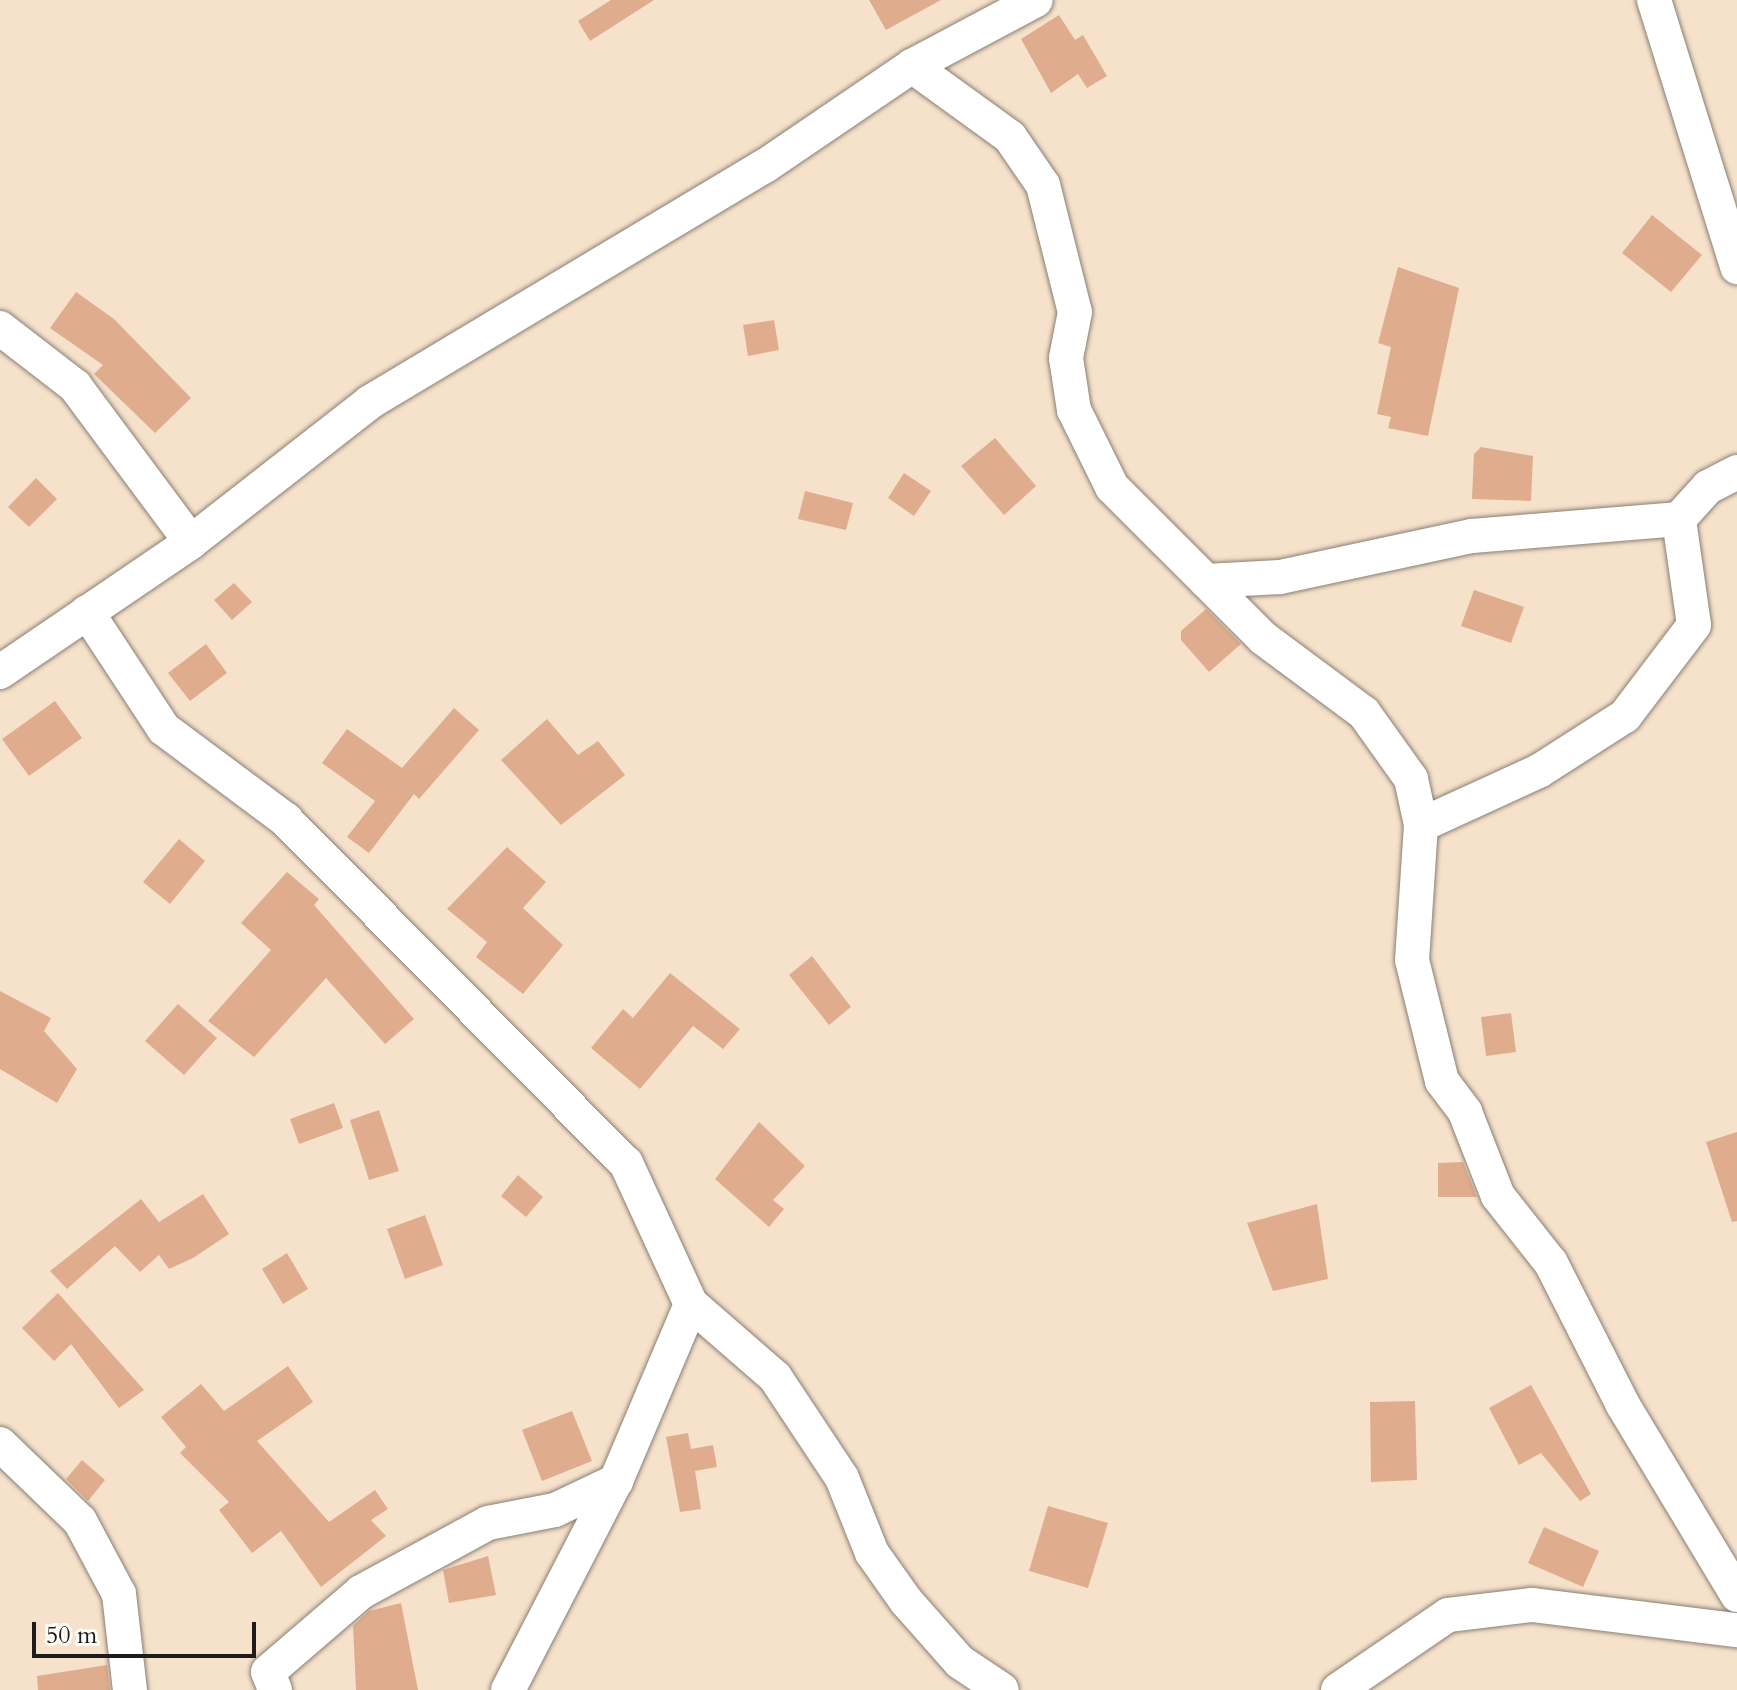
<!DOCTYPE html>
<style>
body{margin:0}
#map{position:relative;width:1737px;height:1690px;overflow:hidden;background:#f6e2cb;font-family:Cardo,serif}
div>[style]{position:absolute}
.building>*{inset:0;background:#dfad8d}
.roads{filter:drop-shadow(0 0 2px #897f74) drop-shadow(0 0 2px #897f74)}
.minor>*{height:34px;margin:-17px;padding:0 17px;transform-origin:17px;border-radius:17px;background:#fff}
span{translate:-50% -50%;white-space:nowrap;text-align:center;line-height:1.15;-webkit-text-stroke:6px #fdfcf7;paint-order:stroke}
.scale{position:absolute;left:32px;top:1622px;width:224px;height:36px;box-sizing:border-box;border:4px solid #1c1c1c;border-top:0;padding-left:10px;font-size:24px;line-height:28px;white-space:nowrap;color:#1c1c1c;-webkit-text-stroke:6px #fdfcf7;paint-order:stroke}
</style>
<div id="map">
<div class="building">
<div style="clip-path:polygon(611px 0,654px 0,590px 41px,578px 21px)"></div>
<div style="clip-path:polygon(869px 0,941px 0,886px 30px)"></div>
<div style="clip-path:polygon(1059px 15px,1075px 40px,1083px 35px,1107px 76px,1087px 88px,1078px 74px,1051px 93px,1021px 39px)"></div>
<div style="clip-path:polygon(1652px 215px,1702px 255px,1671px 292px,1622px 253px)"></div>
<div style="clip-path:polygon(1398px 267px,1459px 288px,1428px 436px,1388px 428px,1391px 417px,1377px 414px,1391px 347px,1378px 343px)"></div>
<div style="clip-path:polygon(76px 292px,114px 319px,191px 398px,155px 433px,94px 374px,103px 365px,50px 328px)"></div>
<div style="clip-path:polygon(774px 320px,779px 350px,748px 356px,743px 325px)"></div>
<div style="clip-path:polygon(995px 438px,1036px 486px,1004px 515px,961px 466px)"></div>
<div style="clip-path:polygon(1481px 447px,1533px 456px,1531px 501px,1472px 499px,1474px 454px)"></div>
<div style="clip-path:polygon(904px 473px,931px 491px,914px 516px,888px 498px)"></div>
<div style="clip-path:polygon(36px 478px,57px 499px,29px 527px,8px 507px)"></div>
<div style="clip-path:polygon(805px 491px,853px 503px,846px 530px,798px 519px)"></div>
<div style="clip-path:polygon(234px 583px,252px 602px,232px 620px,214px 600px)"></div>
<div style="clip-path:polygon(1474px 590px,1524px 607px,1511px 643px,1461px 626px)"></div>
<div style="clip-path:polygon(1206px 609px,1241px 644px,1209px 672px,1181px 640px,1181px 631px)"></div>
<div style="clip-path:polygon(206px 644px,227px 673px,190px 701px,168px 673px)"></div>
<div style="clip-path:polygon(55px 701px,82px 738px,29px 776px,2px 739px)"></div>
<div style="clip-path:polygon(454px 708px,479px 730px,419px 799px,414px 794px,369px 853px,347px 837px,375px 801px,322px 763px,347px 729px,402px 768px)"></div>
<div style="clip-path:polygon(547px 719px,578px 755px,598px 741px,625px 775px,561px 825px,501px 760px)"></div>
<div style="clip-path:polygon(179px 839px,205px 861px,170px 904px,143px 882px)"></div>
<div style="clip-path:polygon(507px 847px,546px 882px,523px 908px,563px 945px,523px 994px,476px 957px,487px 942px,447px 909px)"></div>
<div style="clip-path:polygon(287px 872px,319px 899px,314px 905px,414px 1019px,385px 1044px,326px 978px,254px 1057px,208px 1021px,271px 950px,241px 923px)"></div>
<div style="clip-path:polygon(812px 956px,851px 1007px,829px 1025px,789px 975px)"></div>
<div style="clip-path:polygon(670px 973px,740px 1029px,723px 1049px,693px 1026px,640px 1089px,591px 1048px,623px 1009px,633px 1018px)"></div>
<div style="clip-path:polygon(0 991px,51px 1018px,44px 1031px,77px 1069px,57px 1103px,0 1069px)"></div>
<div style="clip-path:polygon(178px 1004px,217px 1038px,184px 1075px,145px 1041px)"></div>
<div style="clip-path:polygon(1511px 1013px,1516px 1052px,1486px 1056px,1481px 1017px)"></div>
<div style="clip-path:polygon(334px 1103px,343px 1128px,299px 1144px,290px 1119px)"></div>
<div style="clip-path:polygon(379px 1110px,399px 1171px,369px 1180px,350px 1120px)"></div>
<div style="clip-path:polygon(759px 1122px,805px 1166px,773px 1200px,784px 1209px,769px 1227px,715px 1179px)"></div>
<div style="clip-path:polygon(1737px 1132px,1737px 1221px,1732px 1222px,1706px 1142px)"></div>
<div style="clip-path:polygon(1463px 1162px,1477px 1197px,1438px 1197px,1438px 1163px)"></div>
<div style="clip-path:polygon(518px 1175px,543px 1197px,526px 1217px,501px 1196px)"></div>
<div style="clip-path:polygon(203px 1194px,229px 1234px,193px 1258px,169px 1269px,159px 1255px,140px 1272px,115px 1246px,67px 1289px,50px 1271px,141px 1199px,159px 1222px)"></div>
<div style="clip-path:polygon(1317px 1204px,1328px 1279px,1273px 1291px,1247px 1223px)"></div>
<div style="clip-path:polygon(425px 1215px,443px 1265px,405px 1279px,387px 1229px)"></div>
<div style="clip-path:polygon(287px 1253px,308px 1289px,283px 1304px,262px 1269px)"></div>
<div style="clip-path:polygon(58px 1293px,144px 1390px,119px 1408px,71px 1344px,54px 1361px,22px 1328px)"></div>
<div style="clip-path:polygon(288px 1366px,313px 1402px,257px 1441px,329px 1522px,375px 1490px,388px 1509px,371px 1520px,386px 1536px,321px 1587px,281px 1531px,252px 1553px,219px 1510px,229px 1502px,180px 1453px,186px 1447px,161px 1417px,201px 1384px,224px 1411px)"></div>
<div style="clip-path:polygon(1531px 1385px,1591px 1494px,1580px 1501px,1541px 1453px,1519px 1465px,1489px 1408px)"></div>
<div style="clip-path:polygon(1415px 1401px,1417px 1480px,1371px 1482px,1370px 1402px)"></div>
<div style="clip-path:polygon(572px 1411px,592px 1461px,542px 1481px,522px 1430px)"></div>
<div style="clip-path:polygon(688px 1433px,691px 1449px,713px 1445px,717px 1467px,695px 1471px,701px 1509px,680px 1512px,666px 1437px)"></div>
<div style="clip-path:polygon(82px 1460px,105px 1480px,88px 1501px,66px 1479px)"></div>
<div style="clip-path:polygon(1048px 1506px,1108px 1523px,1088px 1588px,1029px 1571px)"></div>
<div style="clip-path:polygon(1544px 1527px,1599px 1551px,1583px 1587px,1528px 1563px)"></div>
<div style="clip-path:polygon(488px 1556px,496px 1595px,449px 1603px,443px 1570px)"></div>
<div style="clip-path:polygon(401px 1603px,418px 1690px,356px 1690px,353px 1626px,369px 1611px)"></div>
<div style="clip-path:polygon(107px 1665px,110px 1690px,38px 1690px,37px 1676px)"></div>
</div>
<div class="roads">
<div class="minor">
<div style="left:1654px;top:0;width:280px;rotate:72.7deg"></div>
<div style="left:912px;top:66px;width:121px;rotate:35.9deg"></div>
<div style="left:1010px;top:137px;width:58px;rotate:55.5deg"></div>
<div style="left:1043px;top:185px;width:131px;rotate:75.9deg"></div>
<div style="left:1075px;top:312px;width:47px;rotate:101.1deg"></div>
<div style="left:1066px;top:358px;width:53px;rotate:81.3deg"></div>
<div style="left:1074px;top:410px;width:86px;rotate:63.7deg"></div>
<div style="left:1112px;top:487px;width:214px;rotate:45deg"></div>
<div style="left:1263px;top:638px;width:126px;rotate:36.6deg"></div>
<div style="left:1364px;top:713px;width:81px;rotate:54.5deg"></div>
<div style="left:1411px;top:779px;width:47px;rotate:77.7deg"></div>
<div style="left:1421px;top:825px;width:135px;rotate:93.8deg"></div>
<div style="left:1412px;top:960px;width:125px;rotate:76.1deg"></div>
<div style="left:1442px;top:1081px;width:39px;rotate:53deg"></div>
<div style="left:1465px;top:1112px;width:90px;rotate:68.6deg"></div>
<div style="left:1498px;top:1196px;width:85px;rotate:51.7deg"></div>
<div style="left:1551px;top:1263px;width:159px;rotate:63.1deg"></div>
<div style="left:1623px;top:1405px;width:222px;rotate:59deg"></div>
<div style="left:0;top:328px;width:95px;rotate:37.7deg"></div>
<div style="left:75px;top:386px;width:194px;rotate:53.4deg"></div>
<div style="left:1206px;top:581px;width:74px;rotate:-3.1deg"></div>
<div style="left:1280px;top:577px;width:196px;rotate:-12.1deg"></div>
<div style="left:1472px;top:536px;width:208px;rotate:-4.7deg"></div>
<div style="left:1679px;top:519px;width:43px;rotate:-47.8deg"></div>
<div style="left:1708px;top:487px;width:33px;rotate:-27deg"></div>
<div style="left:87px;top:612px;width:140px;rotate:56.7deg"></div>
<div style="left:164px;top:729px;width:152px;rotate:36.7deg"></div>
<div style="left:286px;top:820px;width:483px;rotate:45.3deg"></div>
<div style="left:626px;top:1163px;width:155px;rotate:65.3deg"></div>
<div style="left:691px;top:1304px;width:111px;rotate:41deg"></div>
<div style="left:775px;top:1377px;width:121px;rotate:56.4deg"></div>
<div style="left:842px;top:1478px;width:81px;rotate:68.2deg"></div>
<div style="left:872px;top:1553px;width:59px;rotate:54.7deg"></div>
<div style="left:906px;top:1601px;width:81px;rotate:48.5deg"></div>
<div style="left:960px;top:1662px;width:50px;rotate:33.7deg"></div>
<div style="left:0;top:672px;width:231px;rotate:-34.2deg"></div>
<div style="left:191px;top:542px;width:227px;rotate:-38deg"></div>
<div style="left:370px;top:402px;width:460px;rotate:-30.9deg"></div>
<div style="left:765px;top:166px;width:178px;rotate:-34.2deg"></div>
<div style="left:912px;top:66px;width:140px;rotate:-28deg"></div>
<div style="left:1421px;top:825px;width:130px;rotate:-24.6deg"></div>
<div style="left:1539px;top:771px;width:102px;rotate:-32.6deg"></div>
<div style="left:1625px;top:716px;width:114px;rotate:-52.8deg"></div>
<div style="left:1694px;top:625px;width:107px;rotate:-98.1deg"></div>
<div style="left:0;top:1444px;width:111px;rotate:43.9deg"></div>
<div style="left:80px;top:1521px;width:83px;rotate:61.9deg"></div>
<div style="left:119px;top:1594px;width:97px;rotate:83.5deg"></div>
<div style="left:275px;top:1690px;width:19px;rotate:-111deg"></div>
<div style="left:268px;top:1672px;width:123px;rotate:-40.7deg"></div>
<div style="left:361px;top:1592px;width:145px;rotate:-28.5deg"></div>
<div style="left:488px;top:1523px;width:68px;rotate:-11deg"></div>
<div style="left:555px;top:1510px;width:68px;rotate:-25.4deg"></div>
<div style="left:616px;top:1481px;width:192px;rotate:-67deg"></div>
<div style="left:508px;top:1690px;width:235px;rotate:-62.7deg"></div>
<div style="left:1338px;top:1690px;width:133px;rotate:-34.3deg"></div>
<div style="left:1448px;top:1615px;width:85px;rotate:-6.8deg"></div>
<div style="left:1532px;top:1605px;width:207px;rotate:7deg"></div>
</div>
</div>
<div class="scale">50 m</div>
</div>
